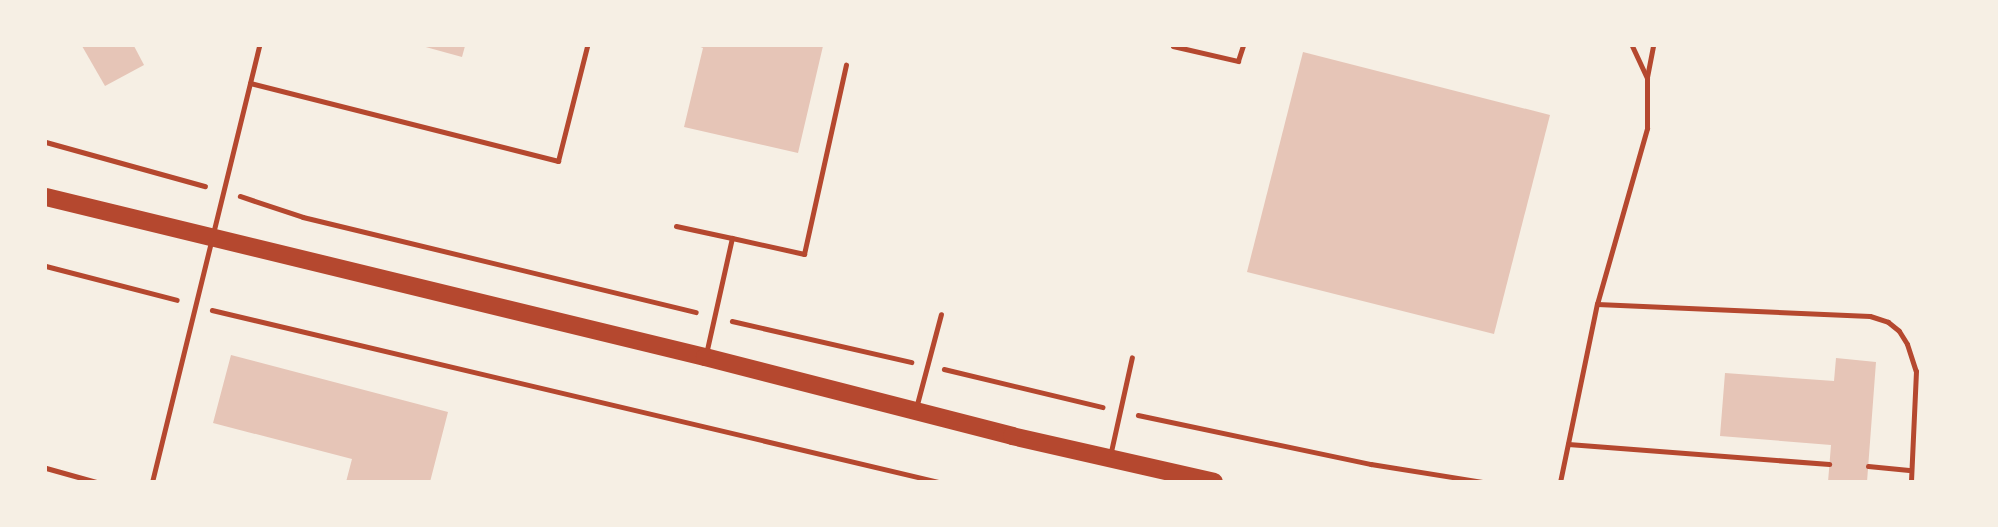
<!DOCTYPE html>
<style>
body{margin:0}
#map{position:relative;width:1998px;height:527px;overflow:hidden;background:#f6efe4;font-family:"Alegreya Sans",sans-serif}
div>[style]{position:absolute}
.building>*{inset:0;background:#e6c5b7}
.path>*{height:4.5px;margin:-2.25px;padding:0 2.25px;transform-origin:2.25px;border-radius:2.25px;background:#b5482f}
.service>*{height:5px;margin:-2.5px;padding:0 2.5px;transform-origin:2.5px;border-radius:2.5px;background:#b5482f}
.primary>*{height:18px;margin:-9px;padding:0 9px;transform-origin:9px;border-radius:9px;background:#b5482f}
span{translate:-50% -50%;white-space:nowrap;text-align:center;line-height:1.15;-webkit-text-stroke:5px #f6efe4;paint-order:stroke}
.frame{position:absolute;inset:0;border:47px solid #f6efe4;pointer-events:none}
</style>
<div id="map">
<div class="building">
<div style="clip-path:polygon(82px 46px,134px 46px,144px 65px,105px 86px)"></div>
<div style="clip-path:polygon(422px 46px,465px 46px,462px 57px)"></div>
<div style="clip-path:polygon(698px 46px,823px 46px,798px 153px,684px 127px,703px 48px)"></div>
<div style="clip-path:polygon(1303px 52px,1550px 115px,1494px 334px,1247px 272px)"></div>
<div style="clip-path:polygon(231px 355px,448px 412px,430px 482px,346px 482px,352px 459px,213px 423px)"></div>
<div style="clip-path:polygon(1836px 358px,1876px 362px,1867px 482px,1828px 482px,1831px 445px,1720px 436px,1725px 373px,1834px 381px)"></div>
</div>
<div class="path">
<div style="left:1173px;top:46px;width:67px;rotate:13deg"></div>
<div style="left:1238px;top:61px;width:16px;rotate:-72deg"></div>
<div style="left:46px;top:142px;width:165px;rotate:15.5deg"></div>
<div style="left:240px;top:196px;width:66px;rotate:18.4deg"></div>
<div style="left:303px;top:217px;width:404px;rotate:13.6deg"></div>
<div style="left:46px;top:266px;width:135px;rotate:14.5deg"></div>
<div style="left:212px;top:310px;width:747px;rotate:13.31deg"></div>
<div style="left:732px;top:321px;width:184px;rotate:12.9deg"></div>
<div style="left:944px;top:369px;width:163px;rotate:13.5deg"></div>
<div style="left:1138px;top:415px;width:238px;rotate:11.9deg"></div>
<div style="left:1371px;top:464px;width:114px;rotate:9.1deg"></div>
</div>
<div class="service">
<div style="left:1647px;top:77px;width:32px;rotate:-79deg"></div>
<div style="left:250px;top:83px;width:318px;rotate:14.2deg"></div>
<div style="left:558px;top:161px;width:119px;rotate:-75.8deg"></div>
<div style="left:676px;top:226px;width:57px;rotate:12.1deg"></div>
<div style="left:1597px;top:304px;width:273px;rotate:2.5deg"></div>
<div style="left:1870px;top:316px;width:19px;rotate:18deg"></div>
<div style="left:1888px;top:322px;width:14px;rotate:39deg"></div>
<div style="left:1899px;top:331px;width:15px;rotate:58deg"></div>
<div style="left:1907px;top:344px;width:28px;rotate:72deg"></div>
<div style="left:1916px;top:371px;width:111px;rotate:92.6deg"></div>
<div style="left:706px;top:354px;width:119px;rotate:-77.4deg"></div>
<div style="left:732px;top:238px;width:74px;rotate:12.5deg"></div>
<div style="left:804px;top:254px;width:194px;rotate:-77.5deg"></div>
<div style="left:916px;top:408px;width:97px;rotate:-75.1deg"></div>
<div style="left:1568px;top:444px;width:262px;rotate:4.4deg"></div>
<div style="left:1110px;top:456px;width:101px;rotate:-77.5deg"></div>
<div style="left:1868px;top:466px;width:41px;rotate:5.6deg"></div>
<div style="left:46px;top:468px;width:52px;rotate:15.6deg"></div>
<div style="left:152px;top:482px;width:449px;rotate:-76.2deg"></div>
<div style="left:1560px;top:482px;width:182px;rotate:-78.3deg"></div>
<div style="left:1597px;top:304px;width:183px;rotate:-74.1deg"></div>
<div style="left:1647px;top:128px;width:50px;rotate:-90deg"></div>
<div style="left:1647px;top:78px;width:35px;rotate:-115deg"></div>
</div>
<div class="primary">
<div style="left:46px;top:197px;width:678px;rotate:13.65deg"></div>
<div style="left:705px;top:357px;width:317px;rotate:14.4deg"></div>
<div style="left:1012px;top:436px;width:207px;rotate:12.8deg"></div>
</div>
<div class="frame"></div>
</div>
